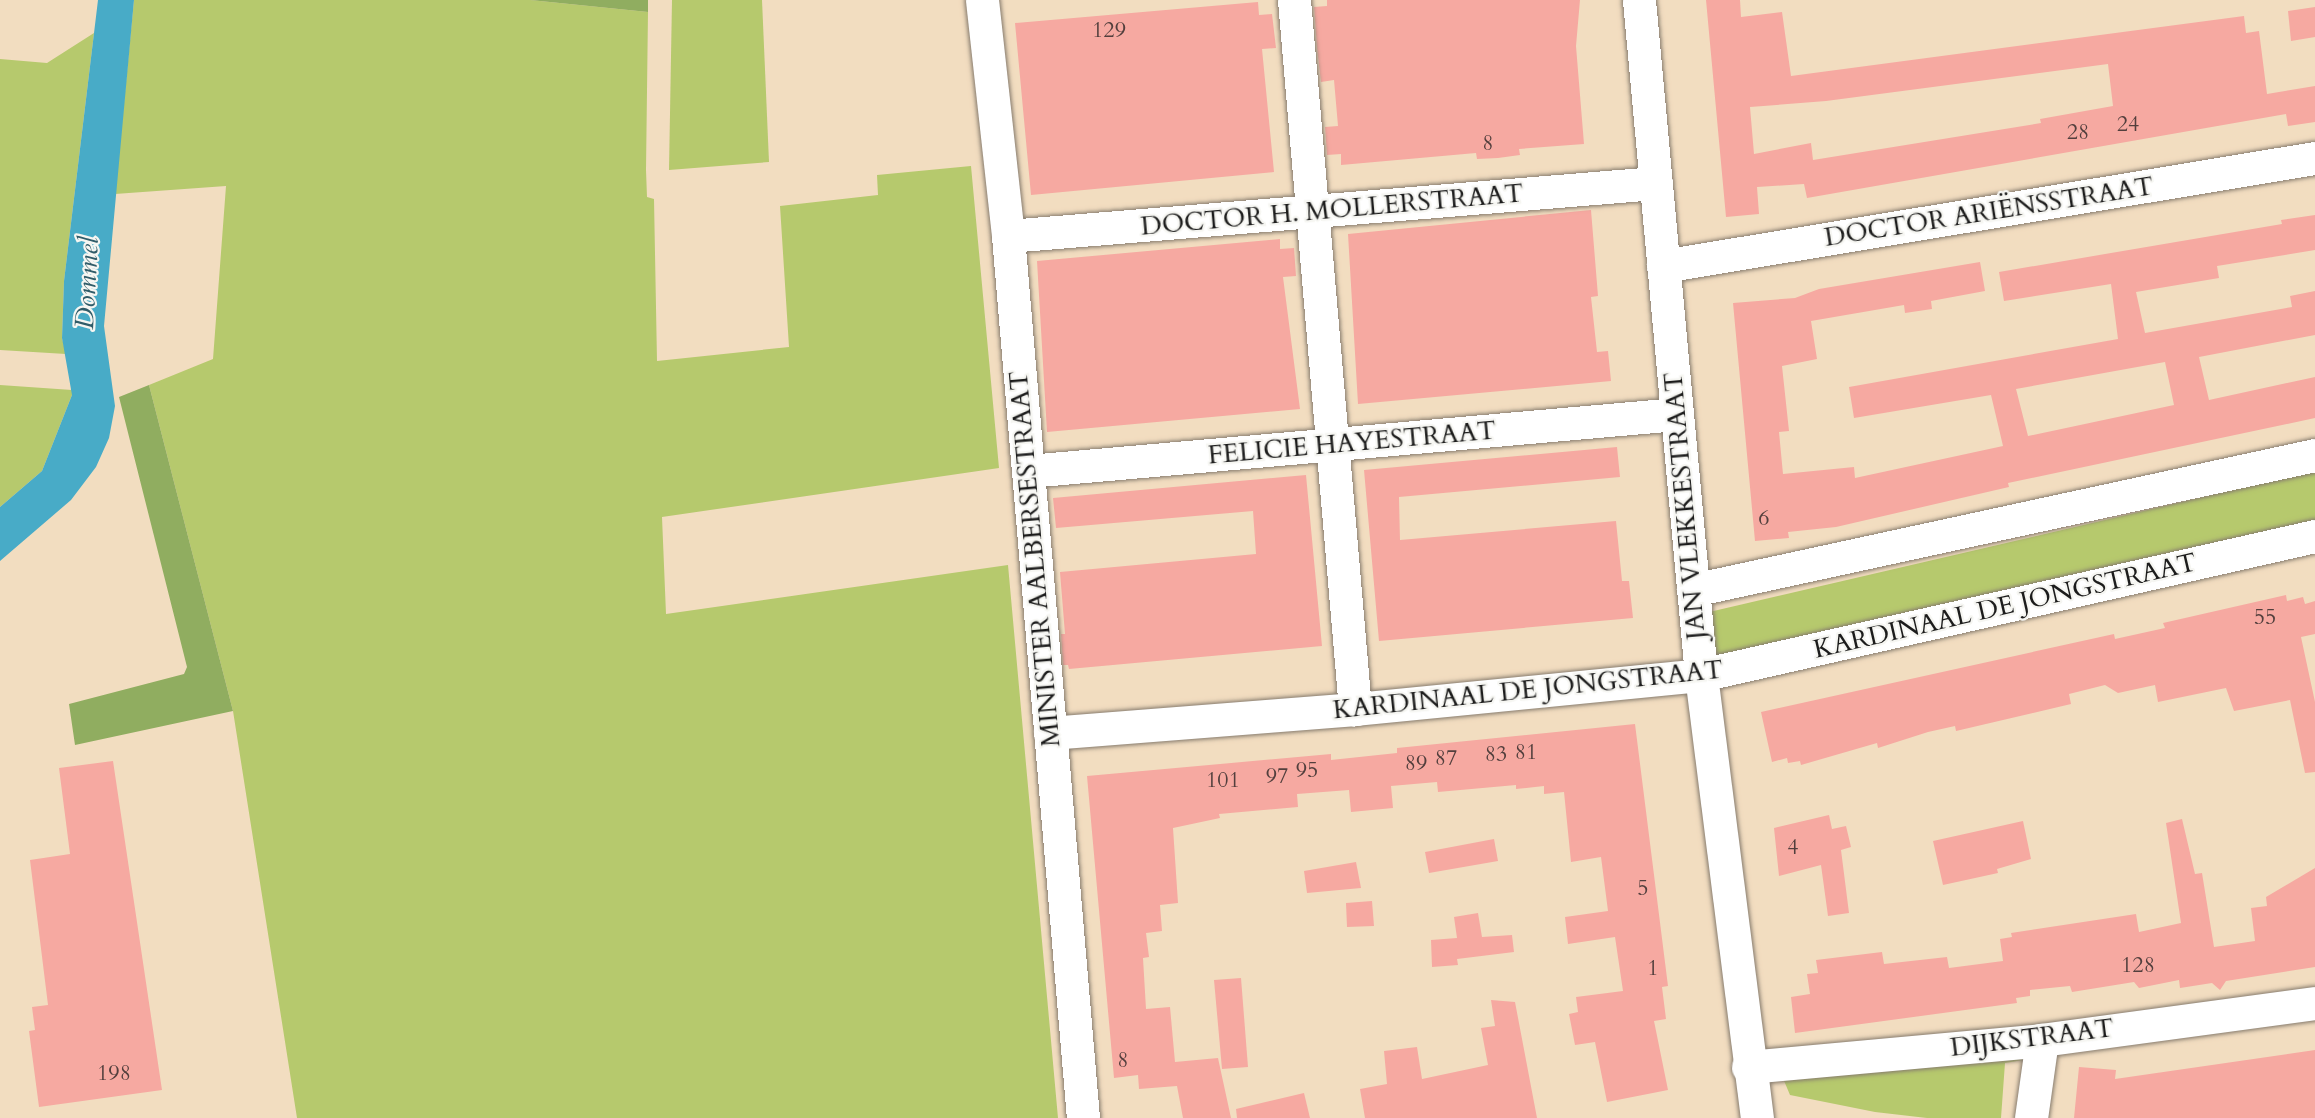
<!DOCTYPE html>
<meta charset="utf-8">
<style>
body{margin:0}
#map{position:relative;width:2315px;height:1118px;overflow:hidden;background:#f2ddc0;font-family:Cardo,serif}
div>[style]{position:absolute}
.green>*{inset:0;background:#b6c96d}
.forest>*{inset:0;background:#90ad60}
.water>*{inset:0;background:#48abc7}
.building>*{inset:0;background:#f6a9a1}
.roads{filter:drop-shadow(0 0 2px #877c6e) drop-shadow(0 0 2px #877c6e)}
.minor>*{height:33px;margin:-16.5px;padding:0 16.5px;transform-origin:16.5px;border-radius:16.5px;background:#fff}
span{translate:-50% -50%;white-space:nowrap;text-align:center;line-height:1.15;-webkit-text-stroke:4.5px #f6f6f2;paint-order:stroke}
.number-label{font-size:22px;color:#523f3d}
.number-label span{-webkit-text-stroke-width:0}
.street-label{font-size:26px;color:#1c1c1c}
.water-label{font-size:27px;color:#305c69;font-style:italic}
</style>
<div id="map">
<div class="green">
<div style="clip-path:polygon(134px 0,530px 0,648px 12px,646px 170px,647px 197px,654px 199px,657px 361px,789px 347px,780px 206px,878px 195px,877px 175px,971px 166px,999px 468px,662px 517px,666px 614px,1008px 565px,1058px 1118px,297px 1118px,233px 711px,149px 385px,213px 359px,226px 186px,115px 194px)"></div>
<div style="clip-path:polygon(672px 0,762px 0,769px 162px,669px 170px)"></div>
<div style="clip-path:polygon(94px 33px,64px 281px,62px 338px,66px 354px,0 350px,0 59px,47px 63px)"></div>
<div style="clip-path:polygon(0 385px,72px 390px,72px 395px,42px 471px,0 507px)"></div>
<div style="clip-path:polygon(2315px 471px,2315px 520px,1714px 661px,1705px 613px)"></div>
<div style="clip-path:polygon(2014px 1052px,2023px 1060px,2005px 1063px,2001px 1118px,1927px 1118px,1875px 1112px,1790px 1095px,1782px 1076px)"></div>
</div>
<div class="forest">
<div style="clip-path:polygon(530px 0,648px 0,648px 12px)"></div>
<div style="clip-path:polygon(149px 385px,233px 711px,75px 745px,69px 704px,184px 674px,187px 667px,119px 397px)"></div>
</div>
<div class="water">
<div style="clip-path:polygon(98px 0,134px 0,104px 326px,115px 406px,109px 438px,96px 467px,71px 500px,0 561px,0 507px,42px 471px,72px 395px,62px 338px,64px 281px)"></div>
</div>
<div class="building">
<div style="clip-path:polygon(1327px 0,1580px 0,1576px 46px,1584px 144px,1519px 149px,1520px 155px,1498px 158px,1477px 159px,1476px 153px,1341px 165px,1341px 154px,1327px 155px,1325px 127px,1338px 126px,1334px 80px,1321px 82px,1317px 48px,1314px 7px,1327px 6px)"></div>
<div style="clip-path:polygon(evenodd,1706px 0,1740px 0,1741px 17px,1782px 12px,1791px 76px,2244px 16px,2246px 33px,2259px 31px,2267px 94px,2315px 86px,2315px 122px,2288px 126px,2286px 114px,1807px 198px,1804px 184px,1757px 187px,1759px 214px,1726px 217px,1706px 0,2108px 64px,2113px 106px,2040px 119px,2041px 123px,1813px 160px,1811px 143px,1754px 154px,1750px 107px,1826px 101px,2108px 64px)"></div>
<div style="clip-path:polygon(1258px 2px,1259px 15px,1272px 14px,1276px 48px,1262px 49px,1274px 172px,1031px 195px,1015px 23px)"></div>
<div style="clip-path:polygon(2315px 7px,2315px 37px,2291px 41px,2288px 11px)"></div>
<div style="clip-path:polygon(1591px 210px,1598px 296px,1591px 297px,1597px 352px,1608px 351px,1611px 381px,1358px 404px,1348px 234px)"></div>
<div style="clip-path:polygon(evenodd,2315px 215px,2315px 250px,2217px 266px,2219px 278px,2136px 292px,2145px 333px,2292px 307px,2290px 296px,2315px 291px,2315px 335px,2199px 357px,2209px 400px,2315px 377px,2315px 418px,2008px 483px,2009px 487px,1836px 527px,1788px 532px,1789px 538px,1755px 541px,1733px 303px,1795px 298px,1819px 289px,1980px 262px,1985px 291px,1931px 301px,1932px 309px,1905px 313px,1904px 305px,1811px 321px,1817px 359px,1782px 366px,1789px 431px,1779px 432px,1783px 474px,1854px 467px,1855px 478px,2003px 446px,1991px 395px,1854px 418px,1849px 387px,2118px 339px,2111px 284px,2004px 301px,1999px 272px,2282px 224px,2281px 220px,2315px 215px,2165px 362px,2174px 405px,2028px 436px,2016px 389px,2165px 362px)"></div>
<div style="clip-path:polygon(1280px 239px,1280px 249px,1294px 248px,1296px 276px,1283px 277px,1300px 409px,1047px 432px,1037px 261px)"></div>
<div style="clip-path:polygon(1617px 447px,1620px 477px,1399px 497px,1400px 540px,1616px 521px,1622px 581px,1629px 581px,1633px 618px,1379px 641px,1364px 470px)"></div>
<div style="clip-path:polygon(1306px 475px,1322px 646px,1069px 669px,1068px 665px,1063px 665px,1061px 634px,1065px 634px,1060px 572px,1256px 554px,1253px 511px,1056px 528px,1053px 498px)"></div>
<div style="clip-path:polygon(2286px 595px,2287px 601px,2303px 597px,2305px 604px,2315px 601px,2315px 634px,2301px 637px,2315px 702px,2315px 772px,2305px 773px,2290px 700px,2234px 711px,2226px 688px,2158px 702px,2155px 685px,2118px 693px,2105px 685px,2069px 694px,2071px 704px,1956px 731px,1955px 726px,1928px 732px,1878px 748px,1877px 743px,1801px 765px,1800px 761px,1788px 763px,1787px 758px,1772px 762px,1761px 712px,2114px 634px,2115px 639px,2165px 628px,2163px 623px)"></div>
<div style="clip-path:polygon(1635px 724px,1668px 986px,1662px 987px,1666px 1019px,1654px 1021px,1668px 1090px,1607px 1102px,1595px 1042px,1575px 1045px,1569px 1014px,1578px 1012px,1576px 997px,1623px 991px,1615px 937px,1568px 944px,1565px 917px,1608px 911px,1601px 857px,1571px 862px,1564px 792px,1544px 794px,1544px 786px,1516px 789px,1516px 785px,1438px 792px,1437px 782px,1391px 786px,1393px 808px,1351px 812px,1349px 790px,1297px 794px,1298px 807px,1219px 814px,1220px 818px,1173px 828px,1178px 903px,1160px 905px,1162px 931px,1146px 933px,1149px 957px,1143px 958px,1146px 1009px,1170px 1007px,1175px 1062px,1218px 1058px,1231px 1118px,1183px 1118px,1177px 1086px,1139px 1089px,1138px 1075px,1114px 1078px,1087px 776px,1331px 754px,1331px 760px,1397px 753px,1397px 748px)"></div>
<div style="clip-path:polygon(113px 761px,162px 1090px,39px 1107px,29px 1031px,35px 1030px,32px 1007px,48px 1005px,30px 860px,70px 854px,59px 768px)"></div>
<div style="clip-path:polygon(1829px 815px,1832px 829px,1846px 826px,1851px 847px,1841px 850px,1849px 913px,1828px 916px,1821px 865px,1779px 876px,1774px 828px)"></div>
<div style="clip-path:polygon(2182px 819px,2195px 874px,2202px 873px,2214px 947px,2255px 941px,2251px 908px,2267px 906px,2266px 897px,2315px 868px,2315px 967px,2226px 981px,2220px 990px,2212px 983px,2180px 988px,2179px 980px,2139px 988px,2134px 982px,2072px 992px,2070px 986px,2030px 990px,2030px 996px,2016px 998px,2017px 1003px,1795px 1033px,1791px 997px,1810px 994px,1807px 974px,1818px 973px,1816px 960px,1882px 952px,1884px 964px,1947px 957px,1949px 968px,2003px 961px,2000px 939px,2012px 937px,2011px 933px,2136px 914px,2139px 932px,2181px 923px,2166px 823px)"></div>
<div style="clip-path:polygon(2023px 821px,2031px 859px,1997px 869px,1998px 873px,1943px 885px,1933px 841px)"></div>
<div style="clip-path:polygon(1494px 839px,1498px 861px,1429px 873px,1425px 852px)"></div>
<div style="clip-path:polygon(1356px 862px,1361px 888px,1307px 893px,1304px 871px)"></div>
<div style="clip-path:polygon(1372px 901px,1374px 926px,1347px 927px,1346px 903px)"></div>
<div style="clip-path:polygon(1478px 913px,1482px 937px,1512px 935px,1514px 952px,1457px 959px,1458px 965px,1432px 967px,1431px 940px,1457px 938px,1454px 917px)"></div>
<div style="clip-path:polygon(1241px 978px,1248px 1067px,1222px 1069px,1214px 980px)"></div>
<div style="clip-path:polygon(1491px 1000px,1515px 1002px,1537px 1118px,1365px 1118px,1360px 1089px,1387px 1084px,1384px 1051px,1417px 1047px,1422px 1079px,1488px 1065px,1481px 1028px,1495px 1026px)"></div>
<div style="clip-path:polygon(2315px 1050px,2315px 1118px,2074px 1118px,2079px 1067px,2116px 1070px,2115px 1079px)"></div>
<div style="clip-path:polygon(1304px 1093px,1310px 1118px,1237px 1118px,1236px 1109px)"></div>
</div>
<div class="roads">
<div class="minor">
<div style="left:982px;top:0;width:237px;rotate:83.7deg"></div>
<div style="left:1008px;top:236px;width:885px;rotate:85.14deg"></div>
<div style="left:1294px;top:0;width:712px;rotate:85.08deg"></div>
<div style="left:1639px;top:0;width:678px;rotate:84.75deg"></div>
<div style="left:1701px;top:675px;width:447px;rotate:82.8deg"></div>
<div style="left:1008px;top:236px;width:650px;rotate:-4.68deg"></div>
<div style="left:1663px;top:266px;width:661px;rotate:-9.41deg"></div>
<div style="left:1028px;top:471px;width:651px;rotate:-5.02deg"></div>
<div style="left:1693px;top:590px;width:636px;rotate:-12.25deg"></div>
<div style="left:1050px;top:733px;width:306px;rotate:-4.5deg"></div>
<div style="left:1355px;top:709px;width:348px;rotate:-5.6deg"></div>
<div style="left:1701px;top:675px;width:630px;rotate:-12.76deg"></div>
<div style="left:1748px;top:1067px;width:295px;rotate:-5.2deg"></div>
<div style="left:2042px;top:1040px;width:275px;rotate:-7.7deg"></div>
<div style="left:2031px;top:1118px;width:79px;rotate:-82deg"></div>
</div>
</div>
<div class="number-label">
<span style="left:1109px;top:31px">129</span>
<span style="left:2128px;top:125px">24</span>
<span style="left:2078px;top:133px">28</span>
<span style="left:1488px;top:144px">8</span>
<span style="left:1764px;top:519px">6</span>
<span style="left:2265px;top:618px">55</span>
<span style="left:1526px;top:753px">81</span>
<span style="left:1496px;top:755px">83</span>
<span style="left:1446px;top:759px">87</span>
<span style="left:1416px;top:764px">89</span>
<span style="left:1307px;top:771px">95</span>
<span style="left:1277px;top:777px">97</span>
<span style="left:1223px;top:781px">101</span>
<span style="left:1793px;top:848px">4</span>
<span style="left:1643px;top:889px">5</span>
<span style="left:2138px;top:966px">128</span>
<span style="left:1653px;top:969px">1</span>
<span style="left:1123px;top:1061px">8</span>
<span style="left:114px;top:1074px">198</span>
</div>
<div class="street-label">
<span style="left:1332px;top:210px;rotate:-5deg">DOCTOR H. MOLLERSTRAAT</span>
<span style="left:1989px;top:212px;rotate:-9deg">DOCTOR ARIËNSSTRAAT</span>
<span style="left:1352px;top:443px;rotate:-5deg">FELICIE HAYESTRAAT</span>
<span style="left:1685px;top:506px;rotate:-95deg">JAN VLEKKESTRAAT</span>
<span style="left:1035px;top:559px;rotate:-95deg">MINISTER AALBERSESTRAAT</span>
<span style="left:2005px;top:606px;rotate:-13deg">KARDINAAL DE JONGSTRAAT</span>
<span style="left:1528px;top:690px;rotate:-6deg">KARDINAAL DE JONGSTRAAT</span>
<span style="left:2032px;top:1038px;rotate:-7deg">DIJKSTRAAT</span>
</div>
<div class="water-label">
<span style="left:87px;top:283px;rotate:-87deg">Dommel</span>
</div>
</div>
